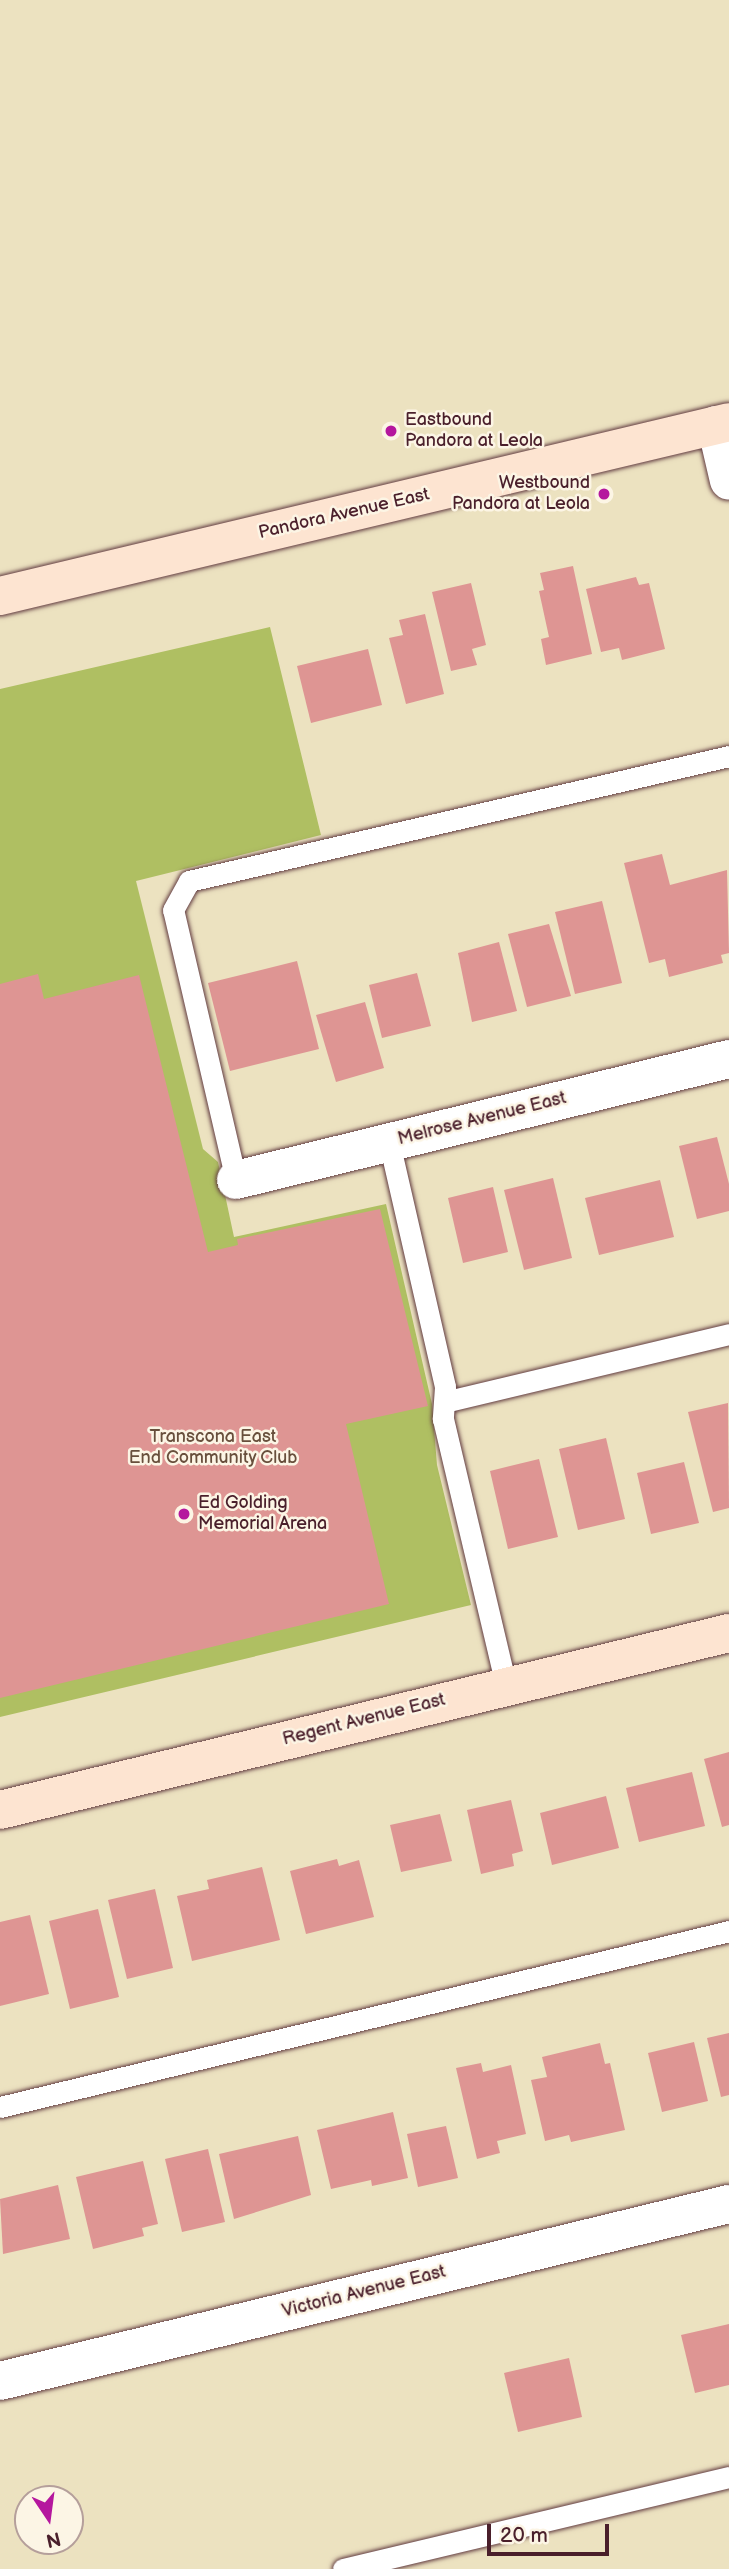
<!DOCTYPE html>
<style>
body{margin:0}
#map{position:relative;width:729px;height:2569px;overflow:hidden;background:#ece2c0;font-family:"Balsamiq Sans",sans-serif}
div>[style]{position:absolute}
.green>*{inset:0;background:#afbf62}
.building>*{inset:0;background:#de9593}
.roads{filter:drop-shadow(0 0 2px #623c41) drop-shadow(0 0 2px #623c41)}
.lane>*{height:21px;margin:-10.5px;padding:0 10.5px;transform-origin:10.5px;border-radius:10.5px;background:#fff}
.street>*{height:38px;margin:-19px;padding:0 19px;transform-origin:19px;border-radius:19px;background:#fff}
.secondary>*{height:38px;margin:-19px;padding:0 19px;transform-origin:19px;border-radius:19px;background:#fde4d1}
.dots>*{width:19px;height:19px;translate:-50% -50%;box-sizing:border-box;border:4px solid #fcf5e5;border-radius:50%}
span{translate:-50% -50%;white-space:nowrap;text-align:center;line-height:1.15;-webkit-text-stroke:5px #fcf5e5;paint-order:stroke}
.poi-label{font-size:18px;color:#4a1f2b}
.left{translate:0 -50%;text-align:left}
.right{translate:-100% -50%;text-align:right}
.street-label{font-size:18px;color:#4a1f2b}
.park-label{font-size:18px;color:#684f3c}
.north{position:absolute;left:14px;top:2485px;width:70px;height:70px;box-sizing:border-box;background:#fcf5e5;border:2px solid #b59f9b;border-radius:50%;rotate:167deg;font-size:19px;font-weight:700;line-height:28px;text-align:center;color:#4a1f2b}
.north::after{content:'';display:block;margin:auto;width:24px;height:32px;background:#b5179e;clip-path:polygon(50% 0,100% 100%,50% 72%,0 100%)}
.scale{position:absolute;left:487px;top:2524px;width:122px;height:32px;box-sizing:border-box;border:4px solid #4a1f2b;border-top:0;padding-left:9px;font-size:21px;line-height:24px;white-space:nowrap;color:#4a1f2b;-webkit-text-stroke:5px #fcf5e5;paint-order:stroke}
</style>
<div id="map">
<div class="green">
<div style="clip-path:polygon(270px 627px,321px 835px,136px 881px,203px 1149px,218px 1162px,234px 1237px,386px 1204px,432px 1404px,437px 1465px,471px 1605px,0 1717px,0 689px)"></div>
</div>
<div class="building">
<div style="clip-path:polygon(573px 566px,592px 654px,546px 665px,541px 639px,549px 637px,539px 591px,544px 590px,540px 573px)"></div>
<div style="clip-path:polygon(636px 577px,639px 585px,649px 583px,665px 649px,622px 660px,619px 648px,601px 652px,586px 589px)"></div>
<div style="clip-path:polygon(471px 583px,486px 645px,472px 649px,477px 665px,451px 671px,432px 592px)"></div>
<div style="clip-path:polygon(425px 614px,444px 694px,406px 704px,389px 638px,403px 635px,399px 620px)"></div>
<div style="clip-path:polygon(368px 649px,382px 705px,311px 723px,297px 666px)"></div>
<div style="clip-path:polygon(662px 854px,670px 885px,727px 870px,729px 953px,721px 955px,723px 963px,669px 977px,665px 959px,649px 963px,624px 863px)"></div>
<div style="clip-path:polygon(602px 901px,622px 983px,575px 994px,555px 912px)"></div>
<div style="clip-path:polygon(549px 924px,571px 996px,527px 1007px,508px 934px)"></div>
<div style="clip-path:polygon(499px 942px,517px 1011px,472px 1022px,458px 953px)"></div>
<div style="clip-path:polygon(297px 961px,319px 1049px,230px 1071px,208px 983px)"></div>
<div style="clip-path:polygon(417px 973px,431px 1026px,382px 1038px,369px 985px)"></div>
<div style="clip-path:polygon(38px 974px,44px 999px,139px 975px,208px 1252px,238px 1245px,237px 1239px,380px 1209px,428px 1406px,346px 1424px,389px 1604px,0 1698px,0 984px)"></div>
<div style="clip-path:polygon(365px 1002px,384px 1068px,336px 1082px,316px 1015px)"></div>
<div style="clip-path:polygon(717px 1137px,729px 1184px,729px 1211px,697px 1219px,679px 1146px)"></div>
<div style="clip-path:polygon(553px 1178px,572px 1258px,524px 1270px,504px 1190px)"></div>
<div style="clip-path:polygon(660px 1180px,674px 1237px,599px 1255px,585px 1198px)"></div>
<div style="clip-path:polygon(493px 1187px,508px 1252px,463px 1263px,448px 1198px)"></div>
<div style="clip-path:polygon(728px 1403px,729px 1508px,713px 1512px,688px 1412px)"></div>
<div style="clip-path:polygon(606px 1438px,625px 1519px,578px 1530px,559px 1449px)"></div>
<div style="clip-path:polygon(539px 1459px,558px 1537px,508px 1549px,490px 1471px)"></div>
<div style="clip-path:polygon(684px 1462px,699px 1523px,651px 1534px,637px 1473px)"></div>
<div style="clip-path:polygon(729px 1752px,729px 1825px,722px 1827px,704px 1759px)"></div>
<div style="clip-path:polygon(692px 1772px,705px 1826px,639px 1842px,626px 1788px)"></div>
<div style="clip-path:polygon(606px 1796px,619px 1848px,552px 1865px,540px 1813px)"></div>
<div style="clip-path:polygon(511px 1800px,523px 1851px,512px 1854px,514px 1866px,481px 1874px,467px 1810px)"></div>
<div style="clip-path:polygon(440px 1814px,452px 1861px,401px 1872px,390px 1825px)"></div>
<div style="clip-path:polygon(337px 1859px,339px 1866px,359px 1860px,374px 1917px,306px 1934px,290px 1871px)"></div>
<div style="clip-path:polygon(262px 1867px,280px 1940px,192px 1961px,177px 1896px,209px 1889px,207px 1880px)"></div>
<div style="clip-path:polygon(155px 1889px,173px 1968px,127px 1979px,108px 1900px)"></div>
<div style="clip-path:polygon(98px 1909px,119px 1997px,70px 2009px,49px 1921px)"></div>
<div style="clip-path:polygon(30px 1915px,49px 1994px,0 2006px,0 1922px)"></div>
<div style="clip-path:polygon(729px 2033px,729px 2095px,721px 2097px,707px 2038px)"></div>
<div style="clip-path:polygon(694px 2042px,708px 2101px,662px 2112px,648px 2053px)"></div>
<div style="clip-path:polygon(600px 2043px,605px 2064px,610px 2063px,625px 2130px,571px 2142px,569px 2135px,545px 2141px,531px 2080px,547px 2077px,542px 2057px)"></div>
<div style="clip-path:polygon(481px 2063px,483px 2072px,511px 2065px,526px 2134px,497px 2141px,500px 2153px,477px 2159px,456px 2068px)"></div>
<div style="clip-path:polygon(393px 2112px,408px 2178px,372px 2186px,371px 2180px,331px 2189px,317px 2130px)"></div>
<div style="clip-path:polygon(446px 2126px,458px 2178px,418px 2187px,407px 2134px)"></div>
<div style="clip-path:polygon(298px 2136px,311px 2195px,234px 2219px,219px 2154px)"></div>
<div style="clip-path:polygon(208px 2149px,225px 2222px,182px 2232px,165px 2159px)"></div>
<div style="clip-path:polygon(143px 2161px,158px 2224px,142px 2228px,144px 2236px,93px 2249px,76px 2177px)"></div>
<div style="clip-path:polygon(58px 2185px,70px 2239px,3px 2254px,0 2199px)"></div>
<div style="clip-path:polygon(729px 2324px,729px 2385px,695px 2393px,681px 2335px)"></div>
<div style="clip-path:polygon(569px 2358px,582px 2417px,518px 2432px,504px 2373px)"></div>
</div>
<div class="roads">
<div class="lane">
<div style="left:389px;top:1142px;width:251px;rotate:77.1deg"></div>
<div style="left:445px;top:1387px;width:32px;rotate:94deg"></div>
<div style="left:443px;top:1419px;width:273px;rotate:76.7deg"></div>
<div style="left:236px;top:1180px;width:277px;rotate:-103.1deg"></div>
<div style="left:173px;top:910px;width:33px;rotate:-61deg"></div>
<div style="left:189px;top:881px;width:554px;rotate:-13.03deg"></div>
<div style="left:448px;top:1401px;width:289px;rotate:-13.4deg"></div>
<div style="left:0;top:2107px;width:750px;rotate:-13.57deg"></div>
<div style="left:343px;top:2569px;width:397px;rotate:-13.4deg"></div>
</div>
<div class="street">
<div style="left:716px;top:425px;width:57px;rotate:76.9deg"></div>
<div style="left:236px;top:1180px;width:508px;rotate:-13.79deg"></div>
<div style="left:0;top:2381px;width:750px;rotate:-13.65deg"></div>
</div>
<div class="secondary">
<div style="left:0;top:596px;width:749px;rotate:-13.42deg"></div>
<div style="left:0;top:1810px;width:750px;rotate:-13.65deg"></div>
</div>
</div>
<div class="dots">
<div style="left:391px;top:431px;background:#b5179e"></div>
<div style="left:604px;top:494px;background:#b5179e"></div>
<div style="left:184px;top:1514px;background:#b5179e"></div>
</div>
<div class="poi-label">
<span class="left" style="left:405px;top:431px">Eastbound<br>Pandora at Leola</span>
<span class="right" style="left:590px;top:494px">Westbound<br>Pandora at Leola</span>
<span class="left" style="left:198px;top:1514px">Ed Golding<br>Memorial Arena</span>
</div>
<div class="street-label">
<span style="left:344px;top:514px;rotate:-13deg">Pandora Avenue East</span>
<span style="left:482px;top:1119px;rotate:-14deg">Melrose Avenue East</span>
<span style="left:364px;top:1720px;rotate:-14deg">Regent Avenue East</span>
<span style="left:364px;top:2292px;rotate:-14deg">Victoria Avenue East</span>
</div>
<div class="park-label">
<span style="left:213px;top:1448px">Transcona East<br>End Community Club</span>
</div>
<div class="north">N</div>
<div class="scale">20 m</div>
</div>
